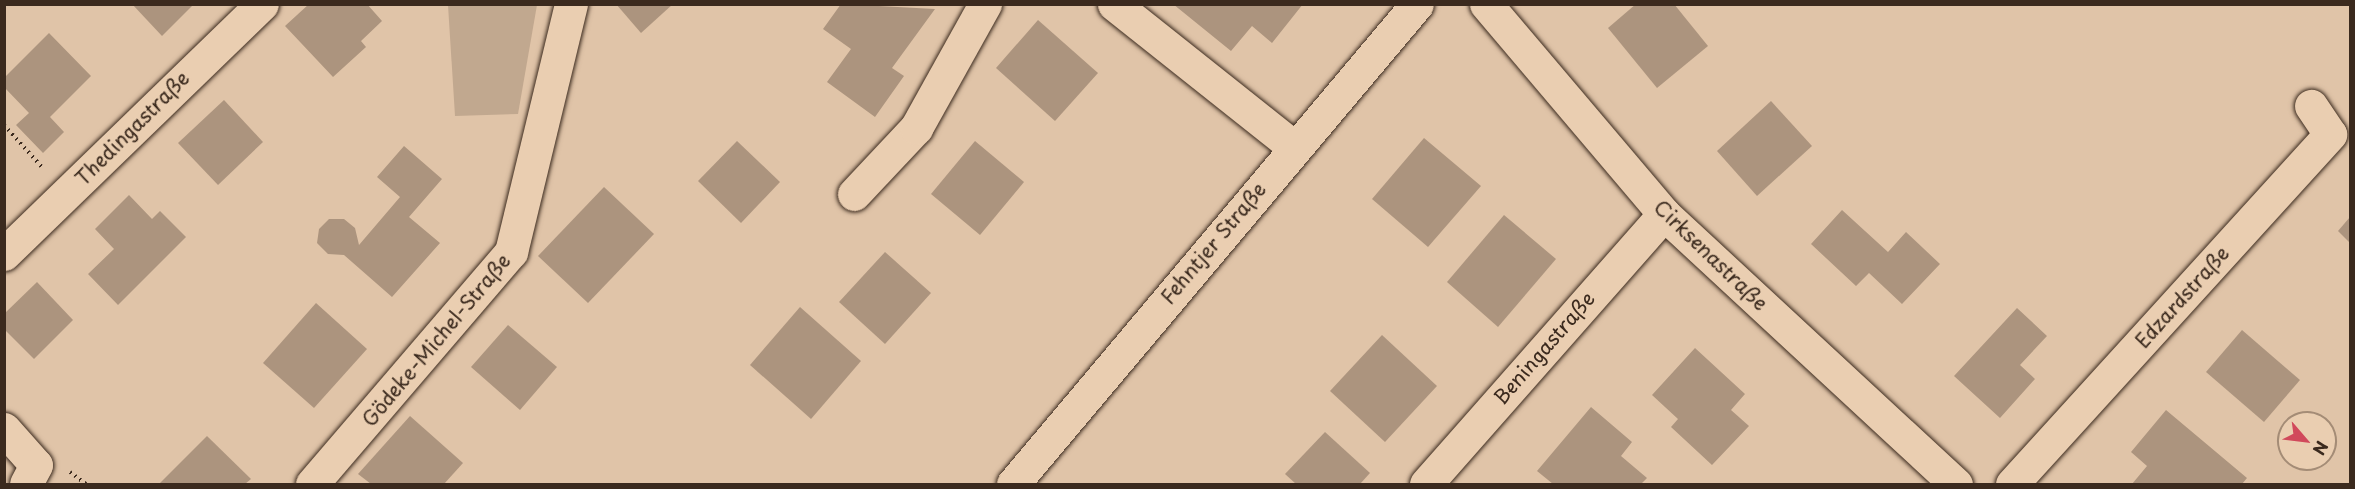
<!DOCTYPE html>
<meta charset="utf-8">
<style>
body{margin:0}
#map{position:relative;width:2355px;height:489px;overflow:hidden;background:#e0c4a8;font-family:"Playpen Sans",sans-serif}
div>[style]{position:absolute}
.green>*{inset:0;background:#c1a88f}
.building>*{inset:0;background:#ac947e}
.path>*{height:4px;margin-top:-2px;transform-origin:0;background:repeating-linear-gradient(90deg,#3b2a1e 0 1.5px,transparent 0 6px)}
.roads{filter:drop-shadow(0 0 2px #3b2a1e) drop-shadow(0 0 2px #3b2a1e)}
.minor>*{height:33px;margin:-16.5px;padding:0 16.5px;transform-origin:16.5px;border-radius:16.5px;background:#eaceb1}
.tertiary>*{height:33px;margin:-16.5px;padding:0 16.5px;transform-origin:16.5px;border-radius:16.5px;background:#eaceb1}
span{translate:-50% -50%;white-space:nowrap;text-align:center;line-height:1.15;-webkit-text-stroke:5px #eaceb1;paint-order:stroke}
.street-label{font-size:20px;color:#3b2a1e}
.frame{position:absolute;inset:0;border:6px solid #3b2a1e;pointer-events:none}
.north{position:absolute;left:2277px;top:411px;width:60px;height:60px;box-sizing:border-box;background:#eaceb1;border:2px solid #a48c76;border-radius:50%;rotate:118deg;font-size:16px;font-weight:700;line-height:24px;text-align:center;color:#3b2a1e}
.north::after{content:'';display:block;margin:auto;width:21px;height:27px;background:#d1495b;clip-path:polygon(50% 0,100% 100%,50% 72%,0 100%)}
</style>
<div id="map">
<div class="green">
<div style="clip-path:polygon(448px 5px,537px 5px,518px 114px,455px 116px)"></div>
</div>
<div class="building">
<div style="clip-path:polygon(132px 4px,194px 4px,162px 36px)"></div>
<div style="clip-path:polygon(309px 4px,367px 4px,382px 21px,361px 41px,366px 47px,333px 77px,285px 26px)"></div>
<div style="clip-path:polygon(616px 4px,673px 4px,641px 33px)"></div>
<div style="clip-path:polygon(841px 4px,935px 9px,892px 68px,904px 76px,875px 117px,827px 82px,851px 49px,823px 29px)"></div>
<div style="clip-path:polygon(1173px 4px,1303px 4px,1272px 43px,1252px 26px,1231px 51px)"></div>
<div style="clip-path:polygon(1636px 4px,1674px 4px,1708px 46px,1657px 88px,1608px 28px)"></div>
<div style="clip-path:polygon(1038px 20px,1098px 73px,1055px 121px,996px 68px)"></div>
<div style="clip-path:polygon(49px 33px,91px 76px,50px 117px,64px 132px,43px 153px,16px 125px,29px 113px,4px 87px,4px 78px)"></div>
<div style="clip-path:polygon(224px 100px,263px 142px,218px 185px,178px 143px)"></div>
<div style="clip-path:polygon(1771px 101px,1812px 146px,1757px 196px,1717px 151px)"></div>
<div style="clip-path:polygon(1424px 138px,1481px 186px,1428px 247px,1372px 199px)"></div>
<div style="clip-path:polygon(737px 141px,780px 182px,741px 223px,698px 181px)"></div>
<div style="clip-path:polygon(975px 141px,1024px 182px,980px 235px,931px 194px)"></div>
<div style="clip-path:polygon(404px 146px,442px 179px,409px 217px,440px 243px,392px 297px,344px 255px,328px 254px,317px 243px,319px 229px,329px 219px,344px 219px,355px 228px,359px 245px,400px 197px,377px 177px)"></div>
<div style="clip-path:polygon(604px 187px,654px 234px,588px 303px,538px 256px)"></div>
<div style="clip-path:polygon(129px 195px,152px 219px,160px 211px,186px 237px,118px 305px,88px 274px,114px 249px,95px 229px)"></div>
<div style="clip-path:polygon(1842px 210px,1888px 252px,1906px 232px,1940px 264px,1902px 304px,1869px 273px,1856px 286px,1811px 244px)"></div>
<div style="clip-path:polygon(1504px 215px,1556px 259px,1498px 327px,1447px 282px)"></div>
<div style="clip-path:polygon(2350px 217px,2350px 243px,2338px 231px)"></div>
<div style="clip-path:polygon(885px 252px,931px 293px,885px 344px,839px 302px)"></div>
<div style="clip-path:polygon(37px 282px,73px 320px,34px 359px,4px 329px,4px 314px)"></div>
<div style="clip-path:polygon(316px 303px,367px 349px,314px 408px,263px 363px)"></div>
<div style="clip-path:polygon(800px 307px,861px 361px,811px 419px,750px 365px)"></div>
<div style="clip-path:polygon(2017px 308px,2047px 336px,2020px 365px,2035px 379px,2000px 418px,1954px 376px)"></div>
<div style="clip-path:polygon(508px 325px,557px 367px,520px 410px,471px 367px)"></div>
<div style="clip-path:polygon(2242px 330px,2300px 380px,2264px 422px,2206px 372px)"></div>
<div style="clip-path:polygon(1382px 335px,1437px 386px,1385px 442px,1330px 391px)"></div>
<div style="clip-path:polygon(1695px 348px,1745px 394px,1731px 410px,1749px 426px,1712px 465px,1671px 427px,1678px 419px,1652px 395px)"></div>
<div style="clip-path:polygon(1591px 407px,1632px 442px,1621px 456px,1647px 478px,1641px 484px,1553px 484px,1537px 471px)"></div>
<div style="clip-path:polygon(2166px 410px,2247px 478px,2242px 484px,2132px 484px,2147px 466px,2131px 452px)"></div>
<div style="clip-path:polygon(410px 416px,463px 463px,444px 484px,371px 484px,358px 474px)"></div>
<div style="clip-path:polygon(1325px 432px,1370px 473px,1360px 484px,1296px 484px,1285px 474px)"></div>
<div style="clip-path:polygon(207px 436px,251px 479px,245px 484px,159px 484px)"></div>
</div>
<div class="path">
<div style="left:4px;top:125px;width:57px;rotate:47.9deg"></div>
<div style="left:70px;top:472px;width:20px;rotate:37deg"></div>
</div>
<div class="roads">
<div class="minor">
<div style="left:1114px;top:4px;width:230px;rotate:38.5deg"></div>
<div style="left:1486px;top:4px;width:275px;rotate:49.7deg"></div>
<div style="left:1664px;top:214px;width:398px;rotate:42.8deg"></div>
<div style="left:854px;top:194px;width:91px;rotate:-46.8deg"></div>
<div style="left:916px;top:128px;width:142px;rotate:-60.9deg"></div>
<div style="left:4px;top:254px;width:359px;rotate:-44.1deg"></div>
<div style="left:4px;top:429px;width:48px;rotate:48.4deg"></div>
<div style="left:36px;top:465px;width:21px;rotate:118deg"></div>
<div style="left:312px;top:484px;width:306px;rotate:-49.4deg"></div>
<div style="left:511px;top:252px;width:255px;rotate:-76.4deg"></div>
<div style="left:1426px;top:484px;width:360px;rotate:-48.6deg"></div>
<div style="left:2012px;top:484px;width:473px;rotate:-47.7deg"></div>
<div style="left:2330px;top:134px;width:34px;rotate:-124deg"></div>
</div>
<div class="tertiary">
<div style="left:1013px;top:484px;width:627px;rotate:-49.91deg"></div>
</div>
</div>
<div class="street-label">
<span style="left:132px;top:128px;rotate:-45deg">Thedingastraße</span>
<span style="left:1213px;top:243px;rotate:-50deg">Fehntjer Straße</span>
<span style="left:1711px;top:255px;rotate:44deg">Cirksenastraße</span>
<span style="left:2182px;top:297px;rotate:-48deg">Edzardstraße</span>
<span style="left:436px;top:340px;rotate:-50deg">Gödeke-Michel-Straße</span>
<span style="left:1544px;top:348px;rotate:-49deg">Beningastraße</span>
</div>
<div class="frame"></div>
<div class="north">N</div>
</div>
